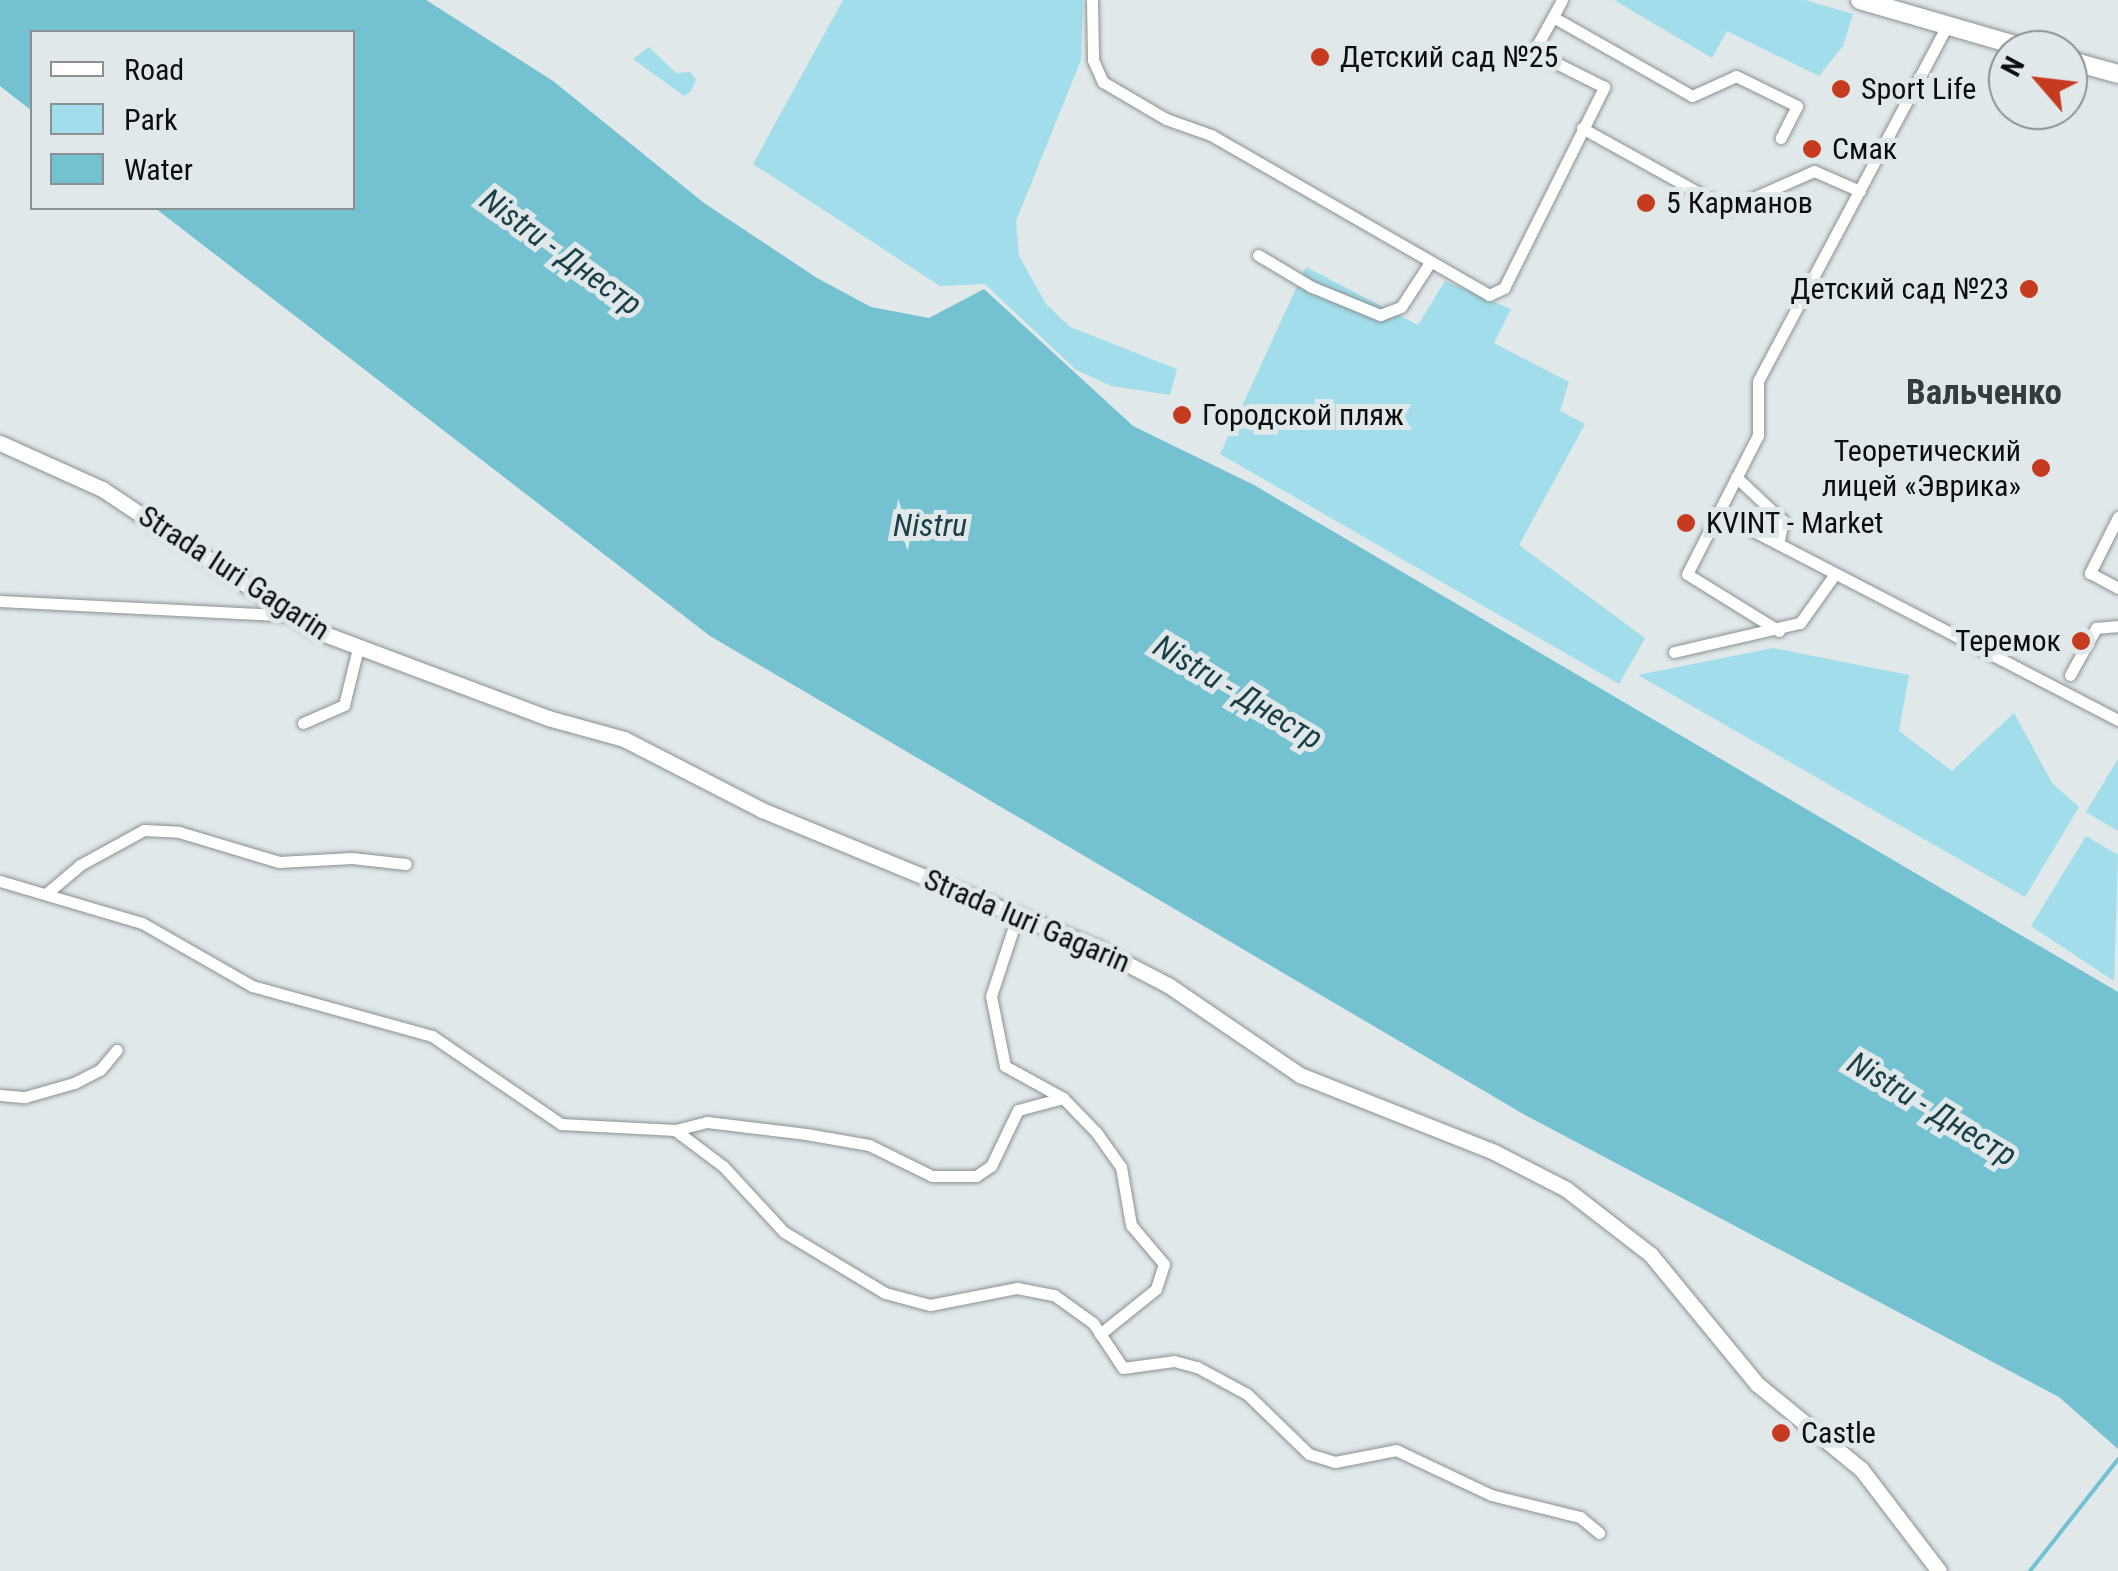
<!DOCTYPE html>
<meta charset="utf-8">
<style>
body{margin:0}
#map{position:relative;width:2118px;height:1571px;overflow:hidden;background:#e0e8ea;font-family:"Roboto Condensed",sans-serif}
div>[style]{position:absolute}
.green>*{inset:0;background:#a1ddea}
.water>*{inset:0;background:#74c1d2}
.stream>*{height:4px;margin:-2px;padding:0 2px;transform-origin:2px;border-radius:2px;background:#74c1d2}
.roads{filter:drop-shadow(0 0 2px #8a9193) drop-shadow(0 0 2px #8a9193)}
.street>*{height:11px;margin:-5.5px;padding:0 5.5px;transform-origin:5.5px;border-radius:5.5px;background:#fff}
.secondary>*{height:15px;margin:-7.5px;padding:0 7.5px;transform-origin:7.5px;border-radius:7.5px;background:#fff}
.primary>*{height:18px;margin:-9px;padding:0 9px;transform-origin:9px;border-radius:9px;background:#fff}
.dots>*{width:28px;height:28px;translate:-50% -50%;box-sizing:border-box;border:5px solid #e0e8ea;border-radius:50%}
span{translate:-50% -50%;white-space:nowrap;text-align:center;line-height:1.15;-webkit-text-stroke:10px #e0e8ea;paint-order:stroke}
.poi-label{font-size:30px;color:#0b0e0f}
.left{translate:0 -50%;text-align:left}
.right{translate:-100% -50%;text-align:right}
.street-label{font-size:30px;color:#0b0e0f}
.water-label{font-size:32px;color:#1c4048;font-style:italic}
.quarter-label{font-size:35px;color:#353c3d;font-weight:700}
.legend{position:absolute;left:30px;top:30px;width:325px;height:180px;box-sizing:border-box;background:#e0e8ea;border:2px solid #8b9192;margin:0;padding:12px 18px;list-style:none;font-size:30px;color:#0b0e0f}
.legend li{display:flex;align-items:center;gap:20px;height:50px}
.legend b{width:50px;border:2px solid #8b9192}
.north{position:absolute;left:1988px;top:30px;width:100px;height:100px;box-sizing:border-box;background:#e0e8ea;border:2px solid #8b9192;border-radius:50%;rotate:298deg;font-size:28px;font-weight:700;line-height:40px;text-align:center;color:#0b0e0f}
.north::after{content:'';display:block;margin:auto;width:35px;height:45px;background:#c63b20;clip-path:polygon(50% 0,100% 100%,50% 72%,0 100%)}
</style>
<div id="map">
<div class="green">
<div style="clip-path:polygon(843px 0,1083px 0,1081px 60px,1016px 221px,1019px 256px,1046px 304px,1070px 327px,1177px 369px,1170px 395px,1111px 386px,1075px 369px,985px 284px,940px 286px,753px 164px)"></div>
<div style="clip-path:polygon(1614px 0,1805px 0,1853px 14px,1843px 46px,1819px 76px,1727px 31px,1712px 58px)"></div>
<div style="clip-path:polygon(649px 47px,676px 73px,690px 72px,696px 80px,691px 91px,684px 96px,633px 59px)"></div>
<div style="clip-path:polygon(1306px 267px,1418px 325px,1445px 281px,1511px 309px,1494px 343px,1569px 382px,1560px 411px,1585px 424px,1519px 545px,1645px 638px,1619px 684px,1220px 454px)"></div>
<div style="clip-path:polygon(1773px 648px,1909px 675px,1899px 731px,1952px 771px,2014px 713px,2052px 783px,2079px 807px,2025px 897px,1638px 675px)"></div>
<div style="clip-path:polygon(2118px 759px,2118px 831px,2086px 812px)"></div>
<div style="clip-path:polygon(2086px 836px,2118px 855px,2114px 981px,2031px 926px)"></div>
</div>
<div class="water">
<div style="clip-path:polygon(0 0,426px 0,553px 81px,704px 203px,817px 278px,871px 307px,929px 318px,984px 289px,1133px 426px,1254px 485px,2118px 992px,2118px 1449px,2059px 1397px,1525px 1115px,710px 636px,155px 208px,352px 208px,352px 32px,32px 32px,32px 111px,0 86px)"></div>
</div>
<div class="stream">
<div style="left:2030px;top:1571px;width:142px;rotate:-51.8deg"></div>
</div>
<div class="roads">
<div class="street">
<div style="left:1092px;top:0;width:60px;rotate:89deg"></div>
<div style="left:1093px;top:60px;width:24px;rotate:66deg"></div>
<div style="left:1103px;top:82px;width:73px;rotate:30.4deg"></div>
<div style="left:1166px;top:119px;width:48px;rotate:19.6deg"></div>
<div style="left:1211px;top:135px;width:321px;rotate:29.9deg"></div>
<div style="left:1489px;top:295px;width:17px;rotate:-25deg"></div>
<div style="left:1504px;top:288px;width:225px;rotate:-63.5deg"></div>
<div style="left:1604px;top:87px;width:58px;rotate:-153.4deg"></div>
<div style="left:1553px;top:17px;width:160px;rotate:29.6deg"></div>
<div style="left:1692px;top:96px;width:48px;rotate:-24.4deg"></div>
<div style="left:1736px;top:76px;width:68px;rotate:26.2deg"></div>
<div style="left:1797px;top:106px;width:36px;rotate:117deg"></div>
<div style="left:1534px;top:51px;width:58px;rotate:-61.2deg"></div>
<div style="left:1582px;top:128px;width:167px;rotate:29deg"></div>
<div style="left:1728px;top:209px;width:94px;rotate:-23.8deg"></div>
<div style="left:1814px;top:171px;width:50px;rotate:23.5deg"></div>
<div style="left:1258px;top:255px;width:63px;rotate:30.7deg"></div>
<div style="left:1312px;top:287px;width:74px;rotate:22.4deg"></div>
<div style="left:1380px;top:315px;width:22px;rotate:-21deg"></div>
<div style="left:1401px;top:307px;width:51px;rotate:-56.9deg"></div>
<div style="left:1736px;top:477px;width:64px;rotate:43.1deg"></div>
<div style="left:1783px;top:521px;width:19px;rotate:102deg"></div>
<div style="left:1717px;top:512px;width:452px;rotate:27.4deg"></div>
<div style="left:2118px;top:517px;width:63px;rotate:116.6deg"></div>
<div style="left:2090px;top:573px;width:32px;rotate:28deg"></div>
<div style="left:0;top:601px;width:293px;rotate:2.9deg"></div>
<div style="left:1779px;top:631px;width:108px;rotate:-148.2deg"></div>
<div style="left:1687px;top:574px;width:156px;rotate:-62.9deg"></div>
<div style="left:1758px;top:435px;width:54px;rotate:-90deg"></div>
<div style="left:1758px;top:381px;width:402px;rotate:-62deg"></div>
<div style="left:1674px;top:652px;width:129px;rotate:-13deg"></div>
<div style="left:1800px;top:623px;width:60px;rotate:-54.5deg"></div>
<div style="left:2070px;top:675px;width:54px;rotate:-61deg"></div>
<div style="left:2096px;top:628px;width:22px;rotate:-5deg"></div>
<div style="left:303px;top:723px;width:45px;rotate:-23.7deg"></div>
<div style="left:344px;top:705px;width:59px;rotate:-76.2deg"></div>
<div style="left:0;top:881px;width:148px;rotate:16.5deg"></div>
<div style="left:142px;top:923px;width:127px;rotate:29.8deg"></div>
<div style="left:252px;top:986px;width:187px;rotate:15.5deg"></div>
<div style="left:432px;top:1036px;width:156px;rotate:34.3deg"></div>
<div style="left:561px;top:1124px;width:114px;rotate:3deg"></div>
<div style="left:675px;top:1130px;width:60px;rotate:36.9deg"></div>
<div style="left:723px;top:1166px;width:90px;rotate:47.3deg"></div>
<div style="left:784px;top:1232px;width:118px;rotate:31.1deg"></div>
<div style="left:885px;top:1293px;width:47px;rotate:14.9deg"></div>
<div style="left:930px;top:1305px;width:89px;rotate:-11.1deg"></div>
<div style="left:1017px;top:1288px;width:38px;rotate:11deg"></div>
<div style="left:1054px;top:1295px;width:48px;rotate:35.7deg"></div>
<div style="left:1093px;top:1323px;width:54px;rotate:56.3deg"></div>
<div style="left:1123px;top:1368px;width:51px;rotate:-7.8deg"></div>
<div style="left:1174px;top:1361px;width:24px;rotate:15deg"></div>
<div style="left:1197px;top:1367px;width:57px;rotate:28.4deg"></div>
<div style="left:1247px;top:1394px;width:86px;rotate:44.1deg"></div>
<div style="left:1309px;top:1454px;width:27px;rotate:17deg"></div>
<div style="left:1335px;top:1462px;width:62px;rotate:-11.1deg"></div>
<div style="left:1396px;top:1450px;width:105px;rotate:25.3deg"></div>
<div style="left:1491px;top:1495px;width:92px;rotate:13.9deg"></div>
<div style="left:1580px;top:1517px;width:25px;rotate:40deg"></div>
<div style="left:47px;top:893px;width:43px;rotate:-40.3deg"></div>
<div style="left:80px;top:865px;width:73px;rotate:-28.7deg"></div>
<div style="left:144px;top:830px;width:35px;rotate:3deg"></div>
<div style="left:179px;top:832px;width:104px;rotate:16.7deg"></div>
<div style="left:279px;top:862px;width:73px;rotate:-3.1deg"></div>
<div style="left:352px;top:858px;width:54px;rotate:6.3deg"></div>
<div style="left:1017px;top:917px;width:83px;rotate:108.2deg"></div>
<div style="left:991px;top:996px;width:71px;rotate:78.7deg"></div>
<div style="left:1005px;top:1066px;width:66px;rotate:28.9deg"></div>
<div style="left:1063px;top:1098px;width:47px;rotate:45.9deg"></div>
<div style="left:1096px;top:1132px;width:43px;rotate:54.5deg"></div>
<div style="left:1121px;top:1167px;width:59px;rotate:80.2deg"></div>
<div style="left:1131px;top:1225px;width:51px;rotate:49.8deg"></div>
<div style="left:1164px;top:1264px;width:26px;rotate:108deg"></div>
<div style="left:1156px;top:1289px;width:72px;rotate:141.2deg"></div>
<div style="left:0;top:1095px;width:25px;rotate:5deg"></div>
<div style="left:25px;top:1097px;width:51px;rotate:-15.9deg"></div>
<div style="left:74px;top:1083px;width:29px;rotate:-27deg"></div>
<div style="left:100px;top:1070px;width:26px;rotate:-50deg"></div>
<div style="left:675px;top:1130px;width:33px;rotate:-14deg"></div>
<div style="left:707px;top:1122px;width:100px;rotate:6.9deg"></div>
<div style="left:806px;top:1134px;width:64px;rotate:9.9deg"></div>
<div style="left:869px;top:1145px;width:70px;rotate:26.2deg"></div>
<div style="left:932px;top:1176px;width:44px"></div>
<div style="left:976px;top:1176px;width:18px;rotate:-34deg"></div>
<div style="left:991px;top:1166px;width:62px;rotate:-64.3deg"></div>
<div style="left:1018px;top:1110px;width:47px;rotate:-14.9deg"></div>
</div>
<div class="secondary">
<div style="left:0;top:443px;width:112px;rotate:24.3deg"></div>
<div style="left:102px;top:489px;width:255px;rotate:33.6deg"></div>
<div style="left:314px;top:630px;width:250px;rotate:20.6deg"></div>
<div style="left:548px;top:718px;width:79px;rotate:15.4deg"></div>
<div style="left:624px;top:739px;width:155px;rotate:27.2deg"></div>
<div style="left:762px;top:810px;width:365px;rotate:22.4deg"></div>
<div style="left:1099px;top:949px;width:78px;rotate:27.6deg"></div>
<div style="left:1168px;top:985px;width:160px;rotate:34.3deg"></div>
<div style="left:1300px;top:1075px;width:209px;rotate:21.6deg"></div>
<div style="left:1494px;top:1152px;width:81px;rotate:27.2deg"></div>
<div style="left:1566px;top:1189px;width:108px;rotate:37.8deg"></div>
<div style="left:1651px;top:1255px;width:167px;rotate:50.6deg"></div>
<div style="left:1757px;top:1384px;width:134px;rotate:39.3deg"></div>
<div style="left:1861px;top:1469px;width:128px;rotate:52.6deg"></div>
</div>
<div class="primary">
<div style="left:1860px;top:0;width:179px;rotate:16.2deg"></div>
<div style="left:2068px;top:60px;width:52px;rotate:15.6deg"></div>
</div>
</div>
<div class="dots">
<div style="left:1320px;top:57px;background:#c63b20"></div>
<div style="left:1841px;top:89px;background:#c63b20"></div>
<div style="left:1812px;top:149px;background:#c63b20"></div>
<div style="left:1646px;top:203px;background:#c63b20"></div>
<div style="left:2029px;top:289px;background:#c63b20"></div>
<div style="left:1182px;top:415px;background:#c63b20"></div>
<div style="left:2041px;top:468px;background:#c63b20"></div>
<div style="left:1686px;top:523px;background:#c63b20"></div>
<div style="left:2081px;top:641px;background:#c63b20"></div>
<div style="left:1781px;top:1433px;background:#c63b20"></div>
</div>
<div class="poi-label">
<span class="left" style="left:1340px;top:57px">Детский сад №25</span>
<span class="left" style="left:1861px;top:89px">Sport Life</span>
<span class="left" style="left:1832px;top:149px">Смак</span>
<span class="left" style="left:1666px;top:203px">5 Карманов</span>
<span class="right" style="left:2009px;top:289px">Детский сад №23</span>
<span class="left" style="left:1202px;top:415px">Городской пляж</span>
<span class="right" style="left:2021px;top:468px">Теоретический<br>лицей «Эврика»</span>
<span class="left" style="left:1706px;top:523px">KVINT - Market</span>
<span class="right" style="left:2061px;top:641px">Теремок</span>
<span class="left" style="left:1801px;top:1433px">Castle</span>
</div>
<div class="street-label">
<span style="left:234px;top:573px;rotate:33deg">Strada Iuri Gagarin</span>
<span style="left:1027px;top:921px;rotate:23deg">Strada Iuri Gagarin</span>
</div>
<div class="water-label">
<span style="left:561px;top:252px;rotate:36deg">Nistru - Днестр</span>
<span style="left:930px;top:525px">Nistru</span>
<span style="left:1238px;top:692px;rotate:31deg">Nistru - Днестр</span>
<span style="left:1932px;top:1109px;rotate:31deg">Nistru - Днестр</span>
</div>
<div class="quarter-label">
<span style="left:1984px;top:393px">Вальченко</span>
</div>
<ul class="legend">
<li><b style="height:12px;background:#fff"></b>Road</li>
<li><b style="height:28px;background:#a1ddea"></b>Park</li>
<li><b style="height:28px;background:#74c1d2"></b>Water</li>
</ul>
<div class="north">N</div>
</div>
